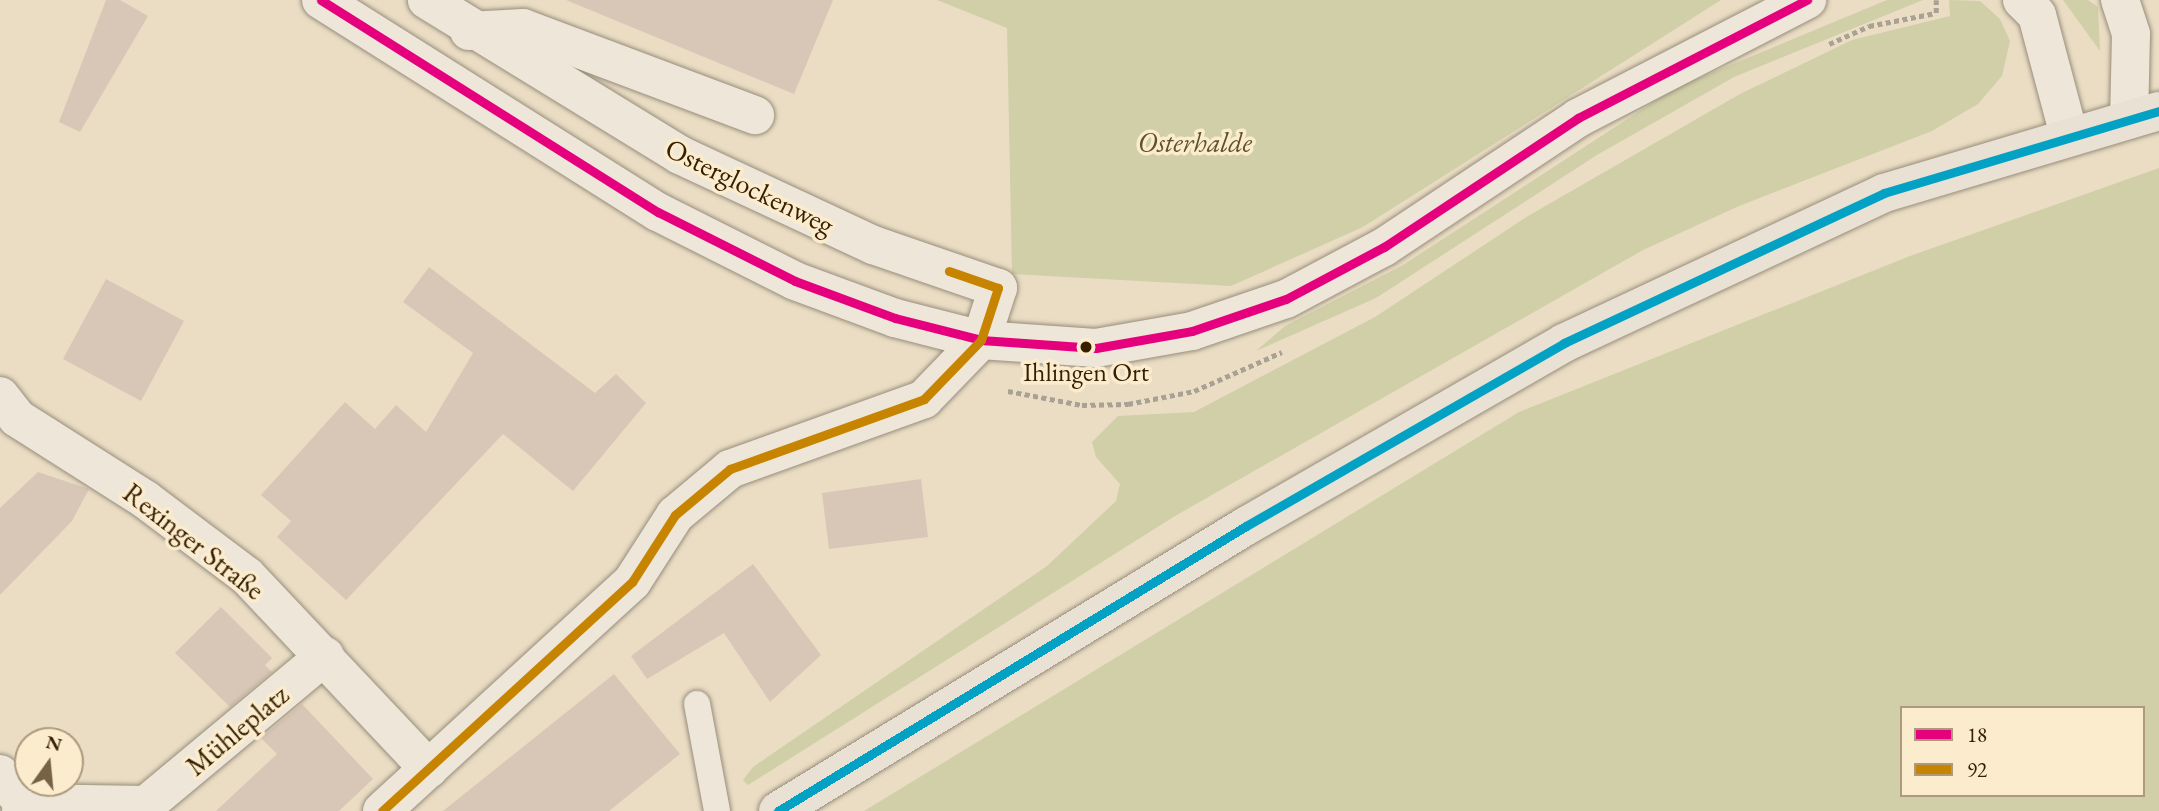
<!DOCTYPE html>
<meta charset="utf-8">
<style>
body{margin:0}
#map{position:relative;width:2159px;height:811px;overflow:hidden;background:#eaddc4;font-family:"EB Garamond",serif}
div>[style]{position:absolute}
.green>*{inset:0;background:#d0cfa7}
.building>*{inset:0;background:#d8c7b6}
.path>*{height:4.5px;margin-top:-2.25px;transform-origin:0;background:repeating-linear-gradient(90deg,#a9a194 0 5px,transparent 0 8.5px)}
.roads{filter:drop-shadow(0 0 2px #988d7b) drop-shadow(0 0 2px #988d7b)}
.service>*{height:26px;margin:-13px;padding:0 13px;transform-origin:13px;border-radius:13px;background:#ede6d9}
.minor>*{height:38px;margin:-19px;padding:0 19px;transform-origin:19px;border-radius:19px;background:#ede6d9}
.tertiary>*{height:38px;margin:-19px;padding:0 19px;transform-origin:19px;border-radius:19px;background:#ede6d9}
.primary>*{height:38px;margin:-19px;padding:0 19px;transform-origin:19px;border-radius:19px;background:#e9e1d3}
.bus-1>*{height:9px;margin:-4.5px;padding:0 4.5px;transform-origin:4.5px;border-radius:4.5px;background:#e5007d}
.bus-2>*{height:9px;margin:-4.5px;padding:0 4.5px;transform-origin:4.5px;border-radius:4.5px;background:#c78400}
.bus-3>*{height:9px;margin:-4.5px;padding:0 4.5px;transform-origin:4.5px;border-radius:4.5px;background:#03a2c4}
.dots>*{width:19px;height:19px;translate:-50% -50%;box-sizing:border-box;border:4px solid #fcecce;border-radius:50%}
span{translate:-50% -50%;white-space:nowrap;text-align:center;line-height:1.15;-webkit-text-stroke:7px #fcecce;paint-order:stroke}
.bus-label{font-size:26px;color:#372000}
.park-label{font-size:28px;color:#5e512b;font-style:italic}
.street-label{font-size:28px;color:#372000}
.legend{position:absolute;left:1900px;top:706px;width:245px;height:91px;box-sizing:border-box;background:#fcecce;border:2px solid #ad9a7c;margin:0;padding:9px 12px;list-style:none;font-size:21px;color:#372000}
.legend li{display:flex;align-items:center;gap:14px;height:35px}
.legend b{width:35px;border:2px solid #ad9a7c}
.north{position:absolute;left:14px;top:727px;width:70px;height:70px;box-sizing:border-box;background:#fcecce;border:2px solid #ad9a7c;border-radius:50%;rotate:15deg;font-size:19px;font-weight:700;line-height:28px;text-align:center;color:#372000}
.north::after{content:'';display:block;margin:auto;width:24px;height:32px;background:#766245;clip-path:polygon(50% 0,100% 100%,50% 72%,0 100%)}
</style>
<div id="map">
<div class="green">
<div style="clip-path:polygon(937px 0,1721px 0,1363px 227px,1231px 286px,1012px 274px,1007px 28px)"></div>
<div style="clip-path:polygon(1887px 0,1923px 0,1734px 77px,1597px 155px,1376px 298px,1256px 351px,1285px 326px,1403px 265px,1675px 88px)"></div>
<div style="clip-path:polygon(1949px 0,1980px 1px,2000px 19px,2010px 41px,2002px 76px,1978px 104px,1932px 131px,1739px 206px,1643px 250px,1175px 516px,748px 785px,743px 780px,753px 767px,1047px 566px,1116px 501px,1120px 484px,1096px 457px,1092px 442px,1118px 416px,1194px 412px,1375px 317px,1528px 216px,1740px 94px,1852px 40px,1950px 16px)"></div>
<div style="clip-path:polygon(2063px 0,2088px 0,2098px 7px,2100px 51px)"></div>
<div style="clip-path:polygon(evenodd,2159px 168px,2159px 811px,864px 811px,1519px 412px,1910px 256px,2159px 168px,1902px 708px,2143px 708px,2143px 795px,1902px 795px,1902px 708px)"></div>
</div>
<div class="building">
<div style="clip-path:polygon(106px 0,120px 0,148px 16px,80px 132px,59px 122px)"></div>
<div style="clip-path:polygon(566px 0,833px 0,794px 94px)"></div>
<div style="clip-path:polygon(429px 267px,595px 393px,616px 374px,646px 403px,573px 491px,503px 434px,346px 600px,277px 537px,291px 521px,261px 495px,345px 402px,375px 429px,396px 405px,426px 432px,473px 353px,403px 302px)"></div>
<div style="clip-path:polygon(106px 279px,184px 321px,141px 401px,63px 359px)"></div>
<div style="clip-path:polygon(38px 472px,89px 489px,72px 521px,0 595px,0 508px)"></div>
<div style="clip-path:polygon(921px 479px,928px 537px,829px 549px,822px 493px)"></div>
<div style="clip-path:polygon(753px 564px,821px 655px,770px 702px,724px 633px,647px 679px,631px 656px)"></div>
<div style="clip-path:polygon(221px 607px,272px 658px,265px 665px,272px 672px,230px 707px,175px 653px)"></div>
<div style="clip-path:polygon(614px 674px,680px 754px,609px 811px,443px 811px)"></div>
<div style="clip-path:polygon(302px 704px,373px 779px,339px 811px,216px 811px,277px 754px,261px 738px)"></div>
</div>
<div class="path">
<div style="left:1829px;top:44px;width:44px;rotate:-24.2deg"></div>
<div style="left:1869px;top:26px;width:68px;rotate:-11deg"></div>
<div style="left:1936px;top:13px;width:13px;rotate:-90deg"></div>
<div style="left:1008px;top:391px;width:75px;rotate:10.7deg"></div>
<div style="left:1082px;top:405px;width:46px;rotate:-1.2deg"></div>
<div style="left:1128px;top:404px;width:67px;rotate:-11.1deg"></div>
<div style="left:1194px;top:391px;width:96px;rotate:-23.9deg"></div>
</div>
<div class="roads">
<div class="service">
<div style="left:697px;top:704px;width:109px;rotate:79.4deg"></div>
</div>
<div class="minor">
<div style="left:469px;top:31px;width:54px;rotate:-3.2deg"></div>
<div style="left:523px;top:28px;width:248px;rotate:20.6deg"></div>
<div style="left:0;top:396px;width:28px;rotate:52deg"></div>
<div style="left:17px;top:418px;width:153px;rotate:32.4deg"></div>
<div style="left:146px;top:500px;width:126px;rotate:37deg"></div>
<div style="left:247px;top:576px;width:265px;rotate:46.7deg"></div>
<div style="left:0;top:774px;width:37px;rotate:52deg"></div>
<div style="left:21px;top:811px;width:8px;rotate:-76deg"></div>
<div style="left:23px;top:803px;width:123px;rotate:0.9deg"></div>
<div style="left:146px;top:805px;width:233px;rotate:-39.8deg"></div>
<div style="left:382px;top:811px;width:339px;rotate:-42.5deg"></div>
<div style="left:632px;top:582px;width:80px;rotate:-57.3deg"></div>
<div style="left:675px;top:515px;width:72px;rotate:-39.9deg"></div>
<div style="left:730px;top:469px;width:206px;rotate:-19.8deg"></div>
<div style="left:924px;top:399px;width:82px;rotate:-46deg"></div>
<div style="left:981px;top:340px;width:55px;rotate:-71.9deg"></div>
<div style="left:998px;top:288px;width:132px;rotate:-161deg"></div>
<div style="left:873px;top:245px;width:213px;rotate:-155deg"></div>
<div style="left:680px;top:155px;width:297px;rotate:-148.5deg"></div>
</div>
<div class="tertiary">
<div style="left:321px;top:0;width:398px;rotate:32.2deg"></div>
<div style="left:658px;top:212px;width:153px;rotate:26.7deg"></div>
<div style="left:795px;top:281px;width:107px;rotate:20.3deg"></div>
<div style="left:895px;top:318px;width:89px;rotate:14.3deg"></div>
<div style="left:981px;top:340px;width:115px;rotate:4deg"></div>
<div style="left:1096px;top:348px;width:97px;rotate:-10deg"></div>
<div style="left:1192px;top:331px;width:99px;rotate:-18.8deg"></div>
<div style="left:1286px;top:299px;width:111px;rotate:-28deg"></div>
<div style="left:1384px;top:247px;width:233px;rotate:-33.6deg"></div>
<div style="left:1578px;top:118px;width:258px;rotate:-27.3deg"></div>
<div style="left:2022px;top:0;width:21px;rotate:45deg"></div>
<div style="left:2037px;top:15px;width:124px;rotate:75.1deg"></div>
<div style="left:2120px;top:0;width:36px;rotate:72deg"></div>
<div style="left:2131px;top:34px;width:85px;rotate:91.3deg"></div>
</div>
<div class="primary">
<div style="left:778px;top:811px;width:548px;rotate:-31.34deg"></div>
<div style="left:1246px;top:526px;width:367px;rotate:-29.9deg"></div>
<div style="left:1564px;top:343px;width:353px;rotate:-25.1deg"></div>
<div style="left:1884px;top:193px;width:287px;rotate:-16.6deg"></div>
</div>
</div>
<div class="bus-1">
<div style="left:321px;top:0;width:398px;rotate:32.2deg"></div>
<div style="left:658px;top:212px;width:153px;rotate:26.7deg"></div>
<div style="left:795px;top:281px;width:107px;rotate:20.3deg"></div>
<div style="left:895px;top:318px;width:89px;rotate:14.3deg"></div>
<div style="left:981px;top:340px;width:115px;rotate:4deg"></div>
<div style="left:1096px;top:348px;width:97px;rotate:-10deg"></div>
<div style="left:1192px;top:331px;width:99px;rotate:-18.8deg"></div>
<div style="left:1286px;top:299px;width:111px;rotate:-28deg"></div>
<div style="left:1384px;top:247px;width:233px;rotate:-33.6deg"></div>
<div style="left:1578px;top:118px;width:258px;rotate:-27.3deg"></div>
</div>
<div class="bus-2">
<div style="left:382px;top:811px;width:339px;rotate:-42.5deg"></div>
<div style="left:632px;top:582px;width:80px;rotate:-57.3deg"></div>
<div style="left:675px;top:515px;width:72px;rotate:-39.9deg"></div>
<div style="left:730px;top:469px;width:206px;rotate:-19.8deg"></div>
<div style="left:924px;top:399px;width:82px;rotate:-46deg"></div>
<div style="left:981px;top:340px;width:55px;rotate:-71.9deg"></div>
<div style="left:998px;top:288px;width:52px;rotate:-160.9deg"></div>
</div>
<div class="bus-3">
<div style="left:778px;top:811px;width:548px;rotate:-31.34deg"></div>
<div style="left:1246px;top:526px;width:367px;rotate:-29.9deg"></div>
<div style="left:1564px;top:343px;width:353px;rotate:-25.1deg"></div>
<div style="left:1884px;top:193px;width:287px;rotate:-16.6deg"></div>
</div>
<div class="dots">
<div style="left:1086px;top:347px;background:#372000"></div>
</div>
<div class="bus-label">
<span style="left:1086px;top:373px">Ihlingen Ort</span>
</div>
<div class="park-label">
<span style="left:1195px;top:142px">Osterhalde</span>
</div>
<div class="street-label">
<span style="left:750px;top:186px;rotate:26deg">Osterglockenweg</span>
<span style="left:194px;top:541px;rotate:38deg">Rexinger Straße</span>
<span style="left:237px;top:730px;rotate:-40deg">Mühleplatz</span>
</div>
<ul class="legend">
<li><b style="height:9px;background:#e5007d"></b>18</li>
<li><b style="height:9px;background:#c78400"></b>92</li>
</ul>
<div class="north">N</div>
</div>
